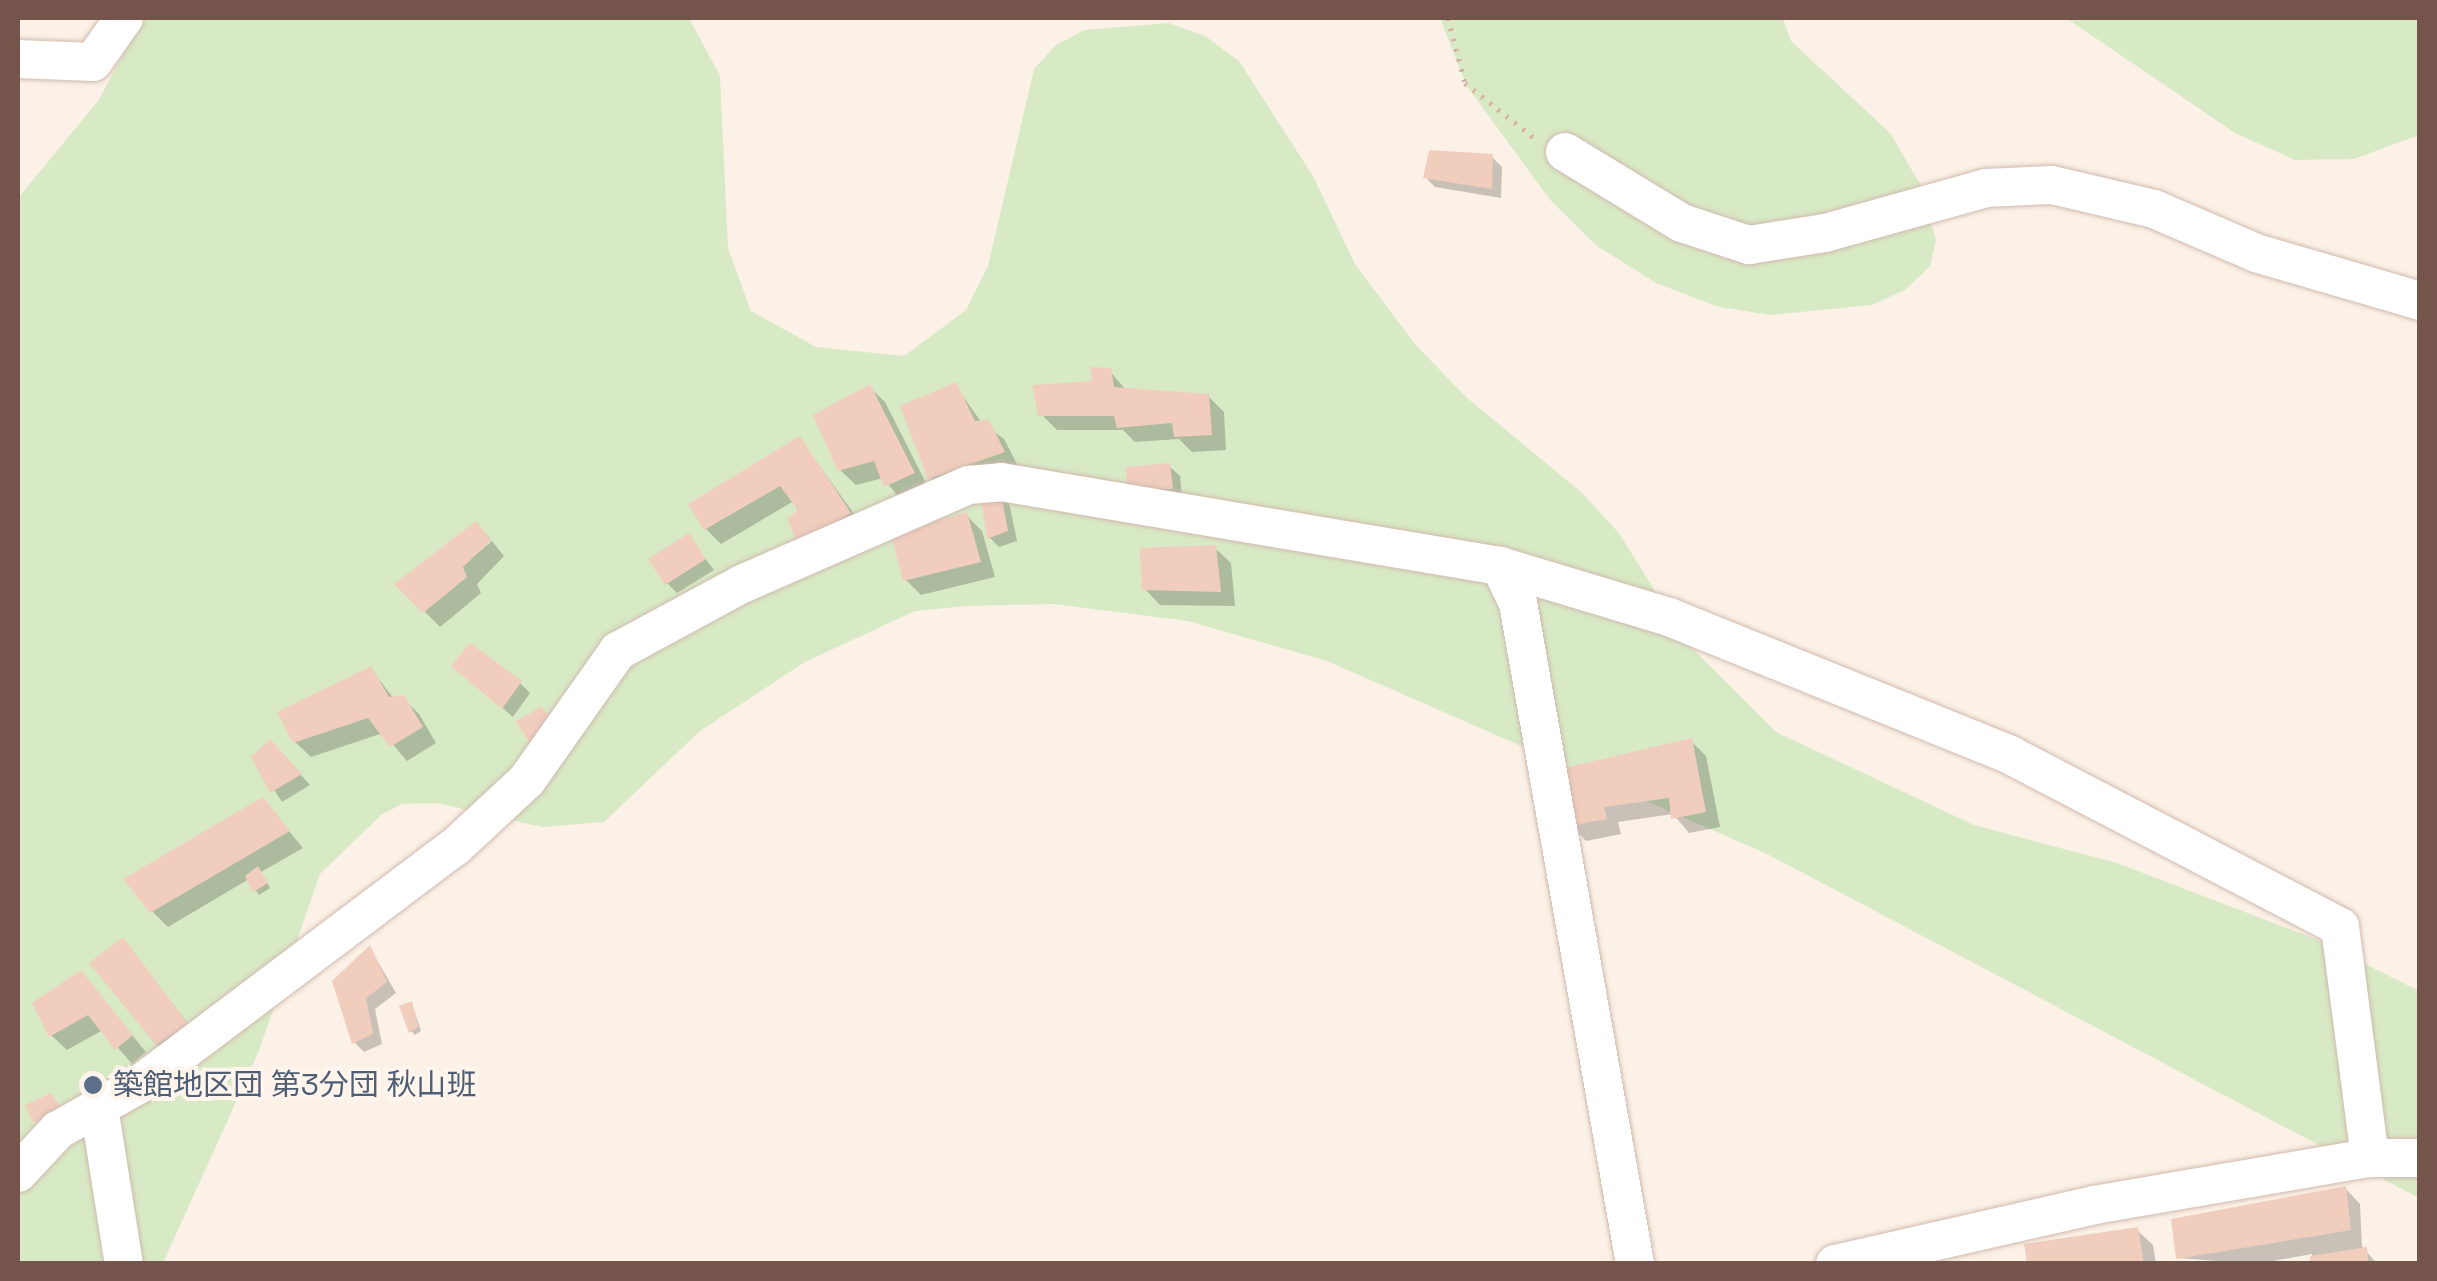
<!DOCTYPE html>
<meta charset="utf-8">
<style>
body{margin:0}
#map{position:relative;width:2437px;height:1281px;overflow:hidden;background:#fcf1e6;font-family:"Space Grotesk","Noto Sans JP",sans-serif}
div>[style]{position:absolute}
.green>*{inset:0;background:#d8eac5}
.shadow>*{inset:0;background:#0003}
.building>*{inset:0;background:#f1cdbe}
.path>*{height:5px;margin-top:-2.5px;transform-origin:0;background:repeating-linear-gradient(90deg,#d6b0a1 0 2.5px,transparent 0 10.5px)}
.roads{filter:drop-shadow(0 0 2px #d0baaf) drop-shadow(0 0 2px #d0baaf)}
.minor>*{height:38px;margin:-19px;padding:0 19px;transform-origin:19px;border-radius:19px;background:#fff}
.dots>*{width:28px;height:28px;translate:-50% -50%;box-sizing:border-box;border:5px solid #fff5ed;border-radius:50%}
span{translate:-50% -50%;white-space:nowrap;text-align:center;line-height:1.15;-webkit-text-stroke:8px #fff5ed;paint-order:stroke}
.service-label{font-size:30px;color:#4e5e75}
.left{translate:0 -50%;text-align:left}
.frame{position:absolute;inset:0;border:20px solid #75554b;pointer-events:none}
</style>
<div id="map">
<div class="green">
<div style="clip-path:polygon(143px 18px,689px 18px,720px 76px,728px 248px,751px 311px,816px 347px,904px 356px,966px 310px,988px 266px,1034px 69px,1056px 45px,1084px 30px,1169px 23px,1205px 36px,1239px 61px,1313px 176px,1355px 264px,1415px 344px,1466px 397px,1581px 492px,1619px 533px,1688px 644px,1776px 732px,1974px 825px,2117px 863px,2313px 938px,2419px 991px,2419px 1198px,1767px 854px,1327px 661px,1188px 621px,1053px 604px,967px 606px,915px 611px,805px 662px,700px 731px,604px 822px,542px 827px,437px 803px,402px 804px,381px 815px,320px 874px,259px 1051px,163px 1263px,18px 1263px,18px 198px,98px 101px)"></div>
<div style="clip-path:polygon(1440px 18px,1783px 18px,1791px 41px,1891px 134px,1920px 184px,1936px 240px,1930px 266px,1905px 290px,1872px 305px,1771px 315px,1719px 307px,1656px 283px,1597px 246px,1551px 201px,1466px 85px)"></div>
<div style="clip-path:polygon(2066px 18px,2419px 18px,2419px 135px,2354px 159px,2295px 160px,2235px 133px)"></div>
</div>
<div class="shadow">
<div style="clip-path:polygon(1492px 157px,1502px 167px,1501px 198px,1435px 187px,1425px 177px)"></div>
<div style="clip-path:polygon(1109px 370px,1126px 390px,1208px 396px,1224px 412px,1226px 450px,1192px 452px,1179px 439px,1135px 442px,1123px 430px,1057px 430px,1041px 414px)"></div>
<div style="clip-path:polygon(955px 385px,982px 423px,1004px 439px,1019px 468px,946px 493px,930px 477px)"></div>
<div style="clip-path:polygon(869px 387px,885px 402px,929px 489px,902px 501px,883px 478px,856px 485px,840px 470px)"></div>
<div style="clip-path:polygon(800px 439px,865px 529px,815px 558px,794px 501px,721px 544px,706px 529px)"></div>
<div style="clip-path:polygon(1169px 466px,1180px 476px,1182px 498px,1139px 498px)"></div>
<div style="clip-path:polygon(983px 497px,1009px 502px,1017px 541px,999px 547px,989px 537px)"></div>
<div style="clip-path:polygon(966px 515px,982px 531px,995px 577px,921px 595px,905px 579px)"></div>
<div style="clip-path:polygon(476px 524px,490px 538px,453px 574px,492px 541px,504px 556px,477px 584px,481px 593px,440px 627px,398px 585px)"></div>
<div style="clip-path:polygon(688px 536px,714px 570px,677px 593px,667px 583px)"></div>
<div style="clip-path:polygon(1215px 548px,1231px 563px,1235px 606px,1160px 605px,1145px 589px)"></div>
<div style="clip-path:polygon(371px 669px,394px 699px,403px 698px,419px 714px,436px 743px,407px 761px,383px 733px,311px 757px,295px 742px)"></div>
<div style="clip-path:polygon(464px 675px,520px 683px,530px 693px,513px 717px)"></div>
<div style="clip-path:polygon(1691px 741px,1706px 756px,1720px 827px,1689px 833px,1673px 814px,1618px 822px,1621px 834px,1586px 841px,1571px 825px)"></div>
<div style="clip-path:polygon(280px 752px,310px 785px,282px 802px,254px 758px)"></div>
<div style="clip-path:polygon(263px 800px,303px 848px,261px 872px,270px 888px,259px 895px,249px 879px,168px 927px,152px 911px)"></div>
<div style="clip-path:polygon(123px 941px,201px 1040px,173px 1059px,157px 1044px)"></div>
<div style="clip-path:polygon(370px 948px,396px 993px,375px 1009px,382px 1044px,364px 1052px,355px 1043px)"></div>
<div style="clip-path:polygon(81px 973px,146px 1052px,132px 1064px,103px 1030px,67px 1050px,51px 1035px)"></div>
<div style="clip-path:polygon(412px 1004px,421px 1031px,415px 1035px,411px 1031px)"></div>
<div style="clip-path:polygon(2345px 1188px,2360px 1204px,2362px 1246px,2377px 1264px,2312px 1264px,2312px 1254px,2256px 1264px,2179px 1258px)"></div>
<div style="clip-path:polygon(2137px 1230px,2153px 1245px,2156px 1264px,2030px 1264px)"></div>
</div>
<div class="building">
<div style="clip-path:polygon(1429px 150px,1493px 154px,1492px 189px,1423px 178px)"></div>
<div style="clip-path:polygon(1090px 367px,1111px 368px,1114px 387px,1209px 394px,1212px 435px,1174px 437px,1172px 423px,1117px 428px,1114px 416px,1038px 416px,1032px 385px,1092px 381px)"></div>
<div style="clip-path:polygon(956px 382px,975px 421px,989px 420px,1005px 452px,928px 479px,900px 406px)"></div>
<div style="clip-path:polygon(870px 384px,915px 473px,884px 487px,874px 461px,838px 471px,813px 415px)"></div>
<div style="clip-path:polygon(800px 436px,851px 513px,798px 544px,787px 519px,798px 510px,780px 486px,704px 530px,688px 504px)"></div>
<div style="clip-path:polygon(1170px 463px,1173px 489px,1127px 489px,1126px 467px)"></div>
<div style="clip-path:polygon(1000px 489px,1008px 531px,987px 539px,980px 495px)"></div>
<div style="clip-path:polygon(967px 512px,981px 562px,903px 581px,891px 535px)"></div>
<div style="clip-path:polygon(476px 521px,491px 540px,463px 567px,467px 577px,423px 613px,394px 584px)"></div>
<div style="clip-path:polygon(689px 533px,706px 559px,665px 585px,648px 559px)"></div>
<div style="clip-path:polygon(1216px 545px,1221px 592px,1142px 590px,1140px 548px)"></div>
<div style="clip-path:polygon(470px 643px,522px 681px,502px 709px,451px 666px)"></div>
<div style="clip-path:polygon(371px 666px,389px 697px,404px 695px,423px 727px,390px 747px,368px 718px,293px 743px,277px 712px)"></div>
<div style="clip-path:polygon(541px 707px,557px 723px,531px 745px,516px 721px)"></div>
<div style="clip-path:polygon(1692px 738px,1706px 812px,1671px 819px,1669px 798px,1604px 807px,1607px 819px,1568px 826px,1560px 769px)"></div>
<div style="clip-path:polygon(270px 739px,302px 774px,270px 793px,251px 757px)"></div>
<div style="clip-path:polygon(263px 797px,290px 831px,150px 913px,123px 879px)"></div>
<div style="clip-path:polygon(258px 866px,268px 883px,253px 892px,245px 876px)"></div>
<div style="clip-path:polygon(123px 937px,188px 1024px,156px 1045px,89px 963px)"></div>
<div style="clip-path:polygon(370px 945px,387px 982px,366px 998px,373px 1034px,352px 1044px,332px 981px)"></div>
<div style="clip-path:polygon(81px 970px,133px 1035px,115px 1050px,88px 1015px,49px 1037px,32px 1003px)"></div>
<div style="clip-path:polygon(412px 1001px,418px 1027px,409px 1033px,399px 1006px)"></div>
<div style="clip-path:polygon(51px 1093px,68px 1119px,32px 1122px,25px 1105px)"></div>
<div style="clip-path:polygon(2346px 1186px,2351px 1230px,2176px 1259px,2171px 1219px)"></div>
<div style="clip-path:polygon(2138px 1227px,2144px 1264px,2027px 1264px,2024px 1244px)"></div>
<div style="clip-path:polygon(2367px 1247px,2368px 1264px,2310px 1264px,2310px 1256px)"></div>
</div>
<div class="path">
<div style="left:1448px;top:18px;width:67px;rotate:75.3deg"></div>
<div style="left:1465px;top:83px;width:93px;rotate:38.5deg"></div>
</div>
<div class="roads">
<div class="minor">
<div style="left:18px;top:59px;width:75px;rotate:2.3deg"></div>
<div style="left:93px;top:62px;width:54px;rotate:-54.8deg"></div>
<div style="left:1565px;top:152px;width:137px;rotate:31.3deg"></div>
<div style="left:1682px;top:223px;width:71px;rotate:18.2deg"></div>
<div style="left:1749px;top:245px;width:77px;rotate:-9deg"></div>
<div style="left:1825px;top:233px;width:167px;rotate:-15.6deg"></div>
<div style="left:1986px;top:188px;width:66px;rotate:-2.6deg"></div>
<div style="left:2052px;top:185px;width:105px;rotate:13.2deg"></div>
<div style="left:2154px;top:209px;width:111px;rotate:23.3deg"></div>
<div style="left:2256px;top:253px;width:171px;rotate:16.3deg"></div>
<div style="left:1500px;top:566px;width:177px;rotate:16.8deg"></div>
<div style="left:1669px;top:617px;width:368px;rotate:22deg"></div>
<div style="left:2010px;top:755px;width:372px;rotate:27.5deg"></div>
<div style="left:2340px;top:927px;width:233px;rotate:82.6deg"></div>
<div style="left:99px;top:1107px;width:159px;rotate:81deg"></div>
<div style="left:18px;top:1173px;width:59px;rotate:-47.1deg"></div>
<div style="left:58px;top:1130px;width:94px;rotate:-29.3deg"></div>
<div style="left:140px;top:1084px;width:394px;rotate:-37deg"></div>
<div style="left:455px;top:847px;width:98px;rotate:-42.9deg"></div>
<div style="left:527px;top:780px;width:158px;rotate:-54.8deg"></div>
<div style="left:618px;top:651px;width:141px;rotate:-28.4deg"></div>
<div style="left:742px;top:584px;width:248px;rotate:-23.6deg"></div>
<div style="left:969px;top:485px;width:32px;rotate:-5deg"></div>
<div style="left:1001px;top:482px;width:506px;rotate:9.56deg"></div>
<div style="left:1500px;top:566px;width:41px;rotate:64.1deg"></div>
<div style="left:1518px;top:603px;width:671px;rotate:79.96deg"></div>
<div style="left:1835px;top:1264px;width:266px;rotate:-12.8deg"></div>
<div style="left:2094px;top:1205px;width:280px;rotate:-9.7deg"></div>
<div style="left:2370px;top:1158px;width:50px"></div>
</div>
</div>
<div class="dots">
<div style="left:93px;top:1085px;background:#5c6f8a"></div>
</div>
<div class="service-label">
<span class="left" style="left:113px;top:1085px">築館地区団 第3分団 秋山班</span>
</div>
<div class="frame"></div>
</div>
